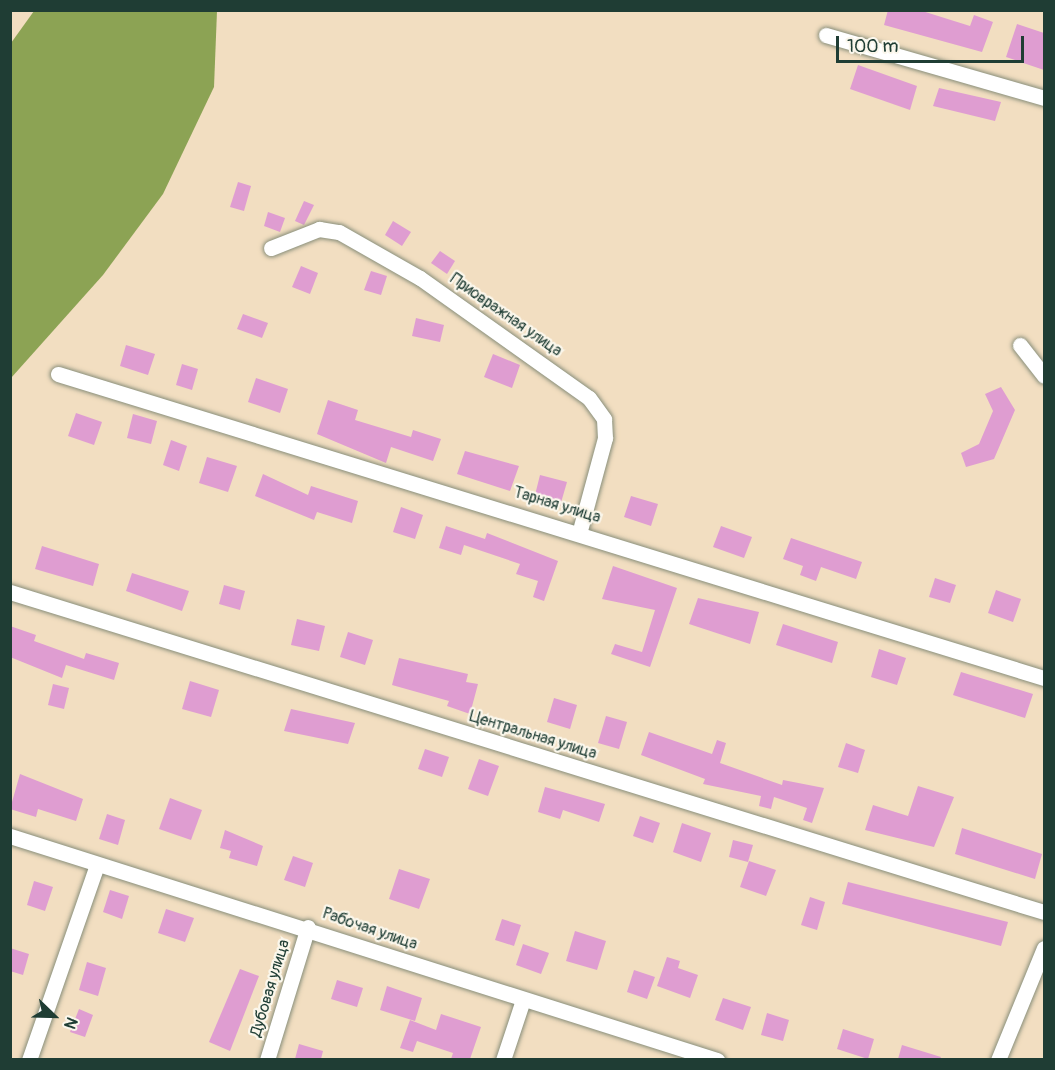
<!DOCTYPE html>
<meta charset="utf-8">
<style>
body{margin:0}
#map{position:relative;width:1055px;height:1070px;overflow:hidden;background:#f2dec1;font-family:Pangolin,sans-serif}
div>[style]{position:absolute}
.forest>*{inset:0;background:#8ca354}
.building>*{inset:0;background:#df9dd1}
.roads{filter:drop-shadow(0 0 2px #888e7a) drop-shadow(0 0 2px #888e7a)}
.minor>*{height:15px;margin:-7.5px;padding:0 7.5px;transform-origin:7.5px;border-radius:7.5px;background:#fff}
span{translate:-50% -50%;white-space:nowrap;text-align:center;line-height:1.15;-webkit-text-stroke:4.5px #fbf7ec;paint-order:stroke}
.street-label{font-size:16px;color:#1f3d34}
.frame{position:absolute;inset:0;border:12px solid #1f3d34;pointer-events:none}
.north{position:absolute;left:24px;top:986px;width:60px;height:60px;-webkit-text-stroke:4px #fbf7ec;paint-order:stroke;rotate:113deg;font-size:16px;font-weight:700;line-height:24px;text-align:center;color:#1f3d34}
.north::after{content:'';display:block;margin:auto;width:21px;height:27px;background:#1f3d34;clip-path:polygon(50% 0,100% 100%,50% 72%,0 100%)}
.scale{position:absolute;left:836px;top:36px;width:188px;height:27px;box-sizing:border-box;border:3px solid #1f3d34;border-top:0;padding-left:8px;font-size:18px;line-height:21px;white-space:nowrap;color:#1f3d34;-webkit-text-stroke:4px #fbf7ec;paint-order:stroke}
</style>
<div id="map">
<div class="forest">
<div style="clip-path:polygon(34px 11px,217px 11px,214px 87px,163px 194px,103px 275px,11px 378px,11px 43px)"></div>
</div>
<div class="building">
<div style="clip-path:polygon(888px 10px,919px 10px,970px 26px,974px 15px,993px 22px,982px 52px,884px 25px)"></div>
<div style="clip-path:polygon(1017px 24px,1044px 33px,1044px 70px,1006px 57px)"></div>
<div style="clip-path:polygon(858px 65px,917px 86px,910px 110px,850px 89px)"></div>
<div style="clip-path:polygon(939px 88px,1001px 102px,995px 121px,933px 106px)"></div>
<div style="clip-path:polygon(238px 182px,251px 186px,244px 211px,230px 207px)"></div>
<div style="clip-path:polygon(304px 201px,314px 205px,304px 225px,295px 221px)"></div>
<div style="clip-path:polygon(268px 212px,285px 218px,280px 232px,264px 226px)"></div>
<div style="clip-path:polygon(393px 221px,411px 232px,402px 246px,385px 235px)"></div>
<div style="clip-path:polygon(440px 251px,455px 261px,447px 274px,431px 263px)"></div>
<div style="clip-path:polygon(301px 266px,318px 273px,310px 294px,292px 287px)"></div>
<div style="clip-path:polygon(371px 271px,387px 276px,381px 295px,364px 290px)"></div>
<div style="clip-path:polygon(243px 314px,268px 323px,262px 338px,237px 329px)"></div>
<div style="clip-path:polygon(416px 318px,444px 325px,440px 342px,412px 336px)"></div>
<div style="clip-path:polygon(126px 345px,155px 354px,148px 375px,120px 366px)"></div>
<div style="clip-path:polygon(493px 354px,520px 365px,512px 388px,484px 377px)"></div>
<div style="clip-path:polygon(182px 364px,198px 369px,192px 390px,176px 385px)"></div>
<div style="clip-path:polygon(256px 378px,288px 389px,280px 413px,248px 402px)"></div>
<div style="clip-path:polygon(1001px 387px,1015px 410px,994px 459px,966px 467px,961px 453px,979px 444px,993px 411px,985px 394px)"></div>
<div style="clip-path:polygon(328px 400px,358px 410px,355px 420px,411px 437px,413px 430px,441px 439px,433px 461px,391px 447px,386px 463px,317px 434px)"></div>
<div style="clip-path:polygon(76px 413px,102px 422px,94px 445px,68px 436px)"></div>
<div style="clip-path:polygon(133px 414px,157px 421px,151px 444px,127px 438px)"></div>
<div style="clip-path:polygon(171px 440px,187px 446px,179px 471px,163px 465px)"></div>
<div style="clip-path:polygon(465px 451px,519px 466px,510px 491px,457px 474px)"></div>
<div style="clip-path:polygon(207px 457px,237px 466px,228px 492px,199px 483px)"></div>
<div style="clip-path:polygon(263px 474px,308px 495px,311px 486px,358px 501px,352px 523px,317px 512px,314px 520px,255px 496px)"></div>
<div style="clip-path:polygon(540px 475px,567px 482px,560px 506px,534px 499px)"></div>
<div style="clip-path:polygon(631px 496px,658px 504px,651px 526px,624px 517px)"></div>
<div style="clip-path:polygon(401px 507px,423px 515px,415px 539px,393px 532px)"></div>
<div style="clip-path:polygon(446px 526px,485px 539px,487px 533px,558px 561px,544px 601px,533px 597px,538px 581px,516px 574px,520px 564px,464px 545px,461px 555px,439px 548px)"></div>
<div style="clip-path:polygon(721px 526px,752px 537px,744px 558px,713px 547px)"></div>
<div style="clip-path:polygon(791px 538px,862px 562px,856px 579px,821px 567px,816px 581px,800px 575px,803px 566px,783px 559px)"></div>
<div style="clip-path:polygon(42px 546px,99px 564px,93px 586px,35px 569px)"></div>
<div style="clip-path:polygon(613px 566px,677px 588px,650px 667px,611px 654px,615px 644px,642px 652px,655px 610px,602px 599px)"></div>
<div style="clip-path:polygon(132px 573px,189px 591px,182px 611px,126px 591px)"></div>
<div style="clip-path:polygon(935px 578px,956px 585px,950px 603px,929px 597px)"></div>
<div style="clip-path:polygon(224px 585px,245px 591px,240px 610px,219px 604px)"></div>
<div style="clip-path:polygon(996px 590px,1021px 599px,1013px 622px,988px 613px)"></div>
<div style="clip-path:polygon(698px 598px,759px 612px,750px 644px,689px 624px)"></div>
<div style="clip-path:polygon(297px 619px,325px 626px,319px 651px,291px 645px)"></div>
<div style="clip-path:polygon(783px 624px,838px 642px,832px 663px,776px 645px)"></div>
<div style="clip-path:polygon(10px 626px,36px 635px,34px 641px,84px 659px,86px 653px,119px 663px,114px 680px,66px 665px,62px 678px,10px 657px)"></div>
<div style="clip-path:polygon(348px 632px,373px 640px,365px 665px,340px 657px)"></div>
<div style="clip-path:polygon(879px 649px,906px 658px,897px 685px,871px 677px)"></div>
<div style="clip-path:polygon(399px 658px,468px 674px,466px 682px,478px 684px,470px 714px,447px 706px,449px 701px,392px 685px)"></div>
<div style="clip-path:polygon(961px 672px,1033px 694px,1025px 718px,953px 695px)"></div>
<div style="clip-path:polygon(190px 681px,219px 690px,211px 717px,182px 709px)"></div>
<div style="clip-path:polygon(53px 684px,69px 688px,64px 709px,48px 705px)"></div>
<div style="clip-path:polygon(554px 698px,577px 705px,570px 729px,547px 722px)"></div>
<div style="clip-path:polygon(291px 709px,355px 723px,348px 744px,284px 731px)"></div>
<div style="clip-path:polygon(606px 716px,627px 722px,619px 749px,598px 743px)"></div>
<div style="clip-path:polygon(649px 732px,712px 754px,717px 740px,726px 743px,720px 763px,782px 785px,783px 780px,824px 788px,812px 823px,803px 820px,807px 808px,774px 797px,771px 809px,759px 806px,761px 796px,703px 784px,705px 779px,641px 755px)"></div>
<div style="clip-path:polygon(846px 743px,865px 750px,858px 773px,838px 767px)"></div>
<div style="clip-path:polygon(425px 749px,449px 757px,442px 777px,418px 769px)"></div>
<div style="clip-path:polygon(479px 759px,499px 766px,488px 796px,468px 789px)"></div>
<div style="clip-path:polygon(20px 774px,83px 799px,76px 821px,38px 809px,36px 817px,10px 809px)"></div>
<div style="clip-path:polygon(918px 786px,954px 797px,934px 847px,865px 830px,873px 805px,908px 816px)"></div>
<div style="clip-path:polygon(545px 787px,605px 804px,599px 822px,563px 810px,560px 819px,538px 812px)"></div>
<div style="clip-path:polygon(170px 798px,202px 810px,191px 840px,159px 829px)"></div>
<div style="clip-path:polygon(107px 814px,125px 820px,118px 845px,99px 839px)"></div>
<div style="clip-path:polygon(640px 816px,660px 823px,653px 843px,633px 836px)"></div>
<div style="clip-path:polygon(682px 823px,711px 833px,701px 862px,673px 852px)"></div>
<div style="clip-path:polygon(962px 828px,1042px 854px,1035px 879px,955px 854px)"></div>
<div style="clip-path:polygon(225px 830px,263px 846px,257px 866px,229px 858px,231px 851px,220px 848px)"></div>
<div style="clip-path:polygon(733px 840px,753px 845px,748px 862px,729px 857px)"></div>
<div style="clip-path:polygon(293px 856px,313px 863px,305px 887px,284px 880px)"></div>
<div style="clip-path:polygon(749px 861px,776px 870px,766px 896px,740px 887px)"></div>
<div style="clip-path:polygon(399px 869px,430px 879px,419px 909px,389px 899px)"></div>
<div style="clip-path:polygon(34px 881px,53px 887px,45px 911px,27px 905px)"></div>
<div style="clip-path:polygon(848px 882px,1008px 922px,1001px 946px,842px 904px)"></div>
<div style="clip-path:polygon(110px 890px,129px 896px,122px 919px,103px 912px)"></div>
<div style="clip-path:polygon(810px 897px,825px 902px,817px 930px,801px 925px)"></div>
<div style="clip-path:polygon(166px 909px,194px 918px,185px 942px,158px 933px)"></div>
<div style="clip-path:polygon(502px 919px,521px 925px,514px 946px,495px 940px)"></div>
<div style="clip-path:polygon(575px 931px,606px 941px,597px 970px,566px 961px)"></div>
<div style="clip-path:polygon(523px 944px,549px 953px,541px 974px,516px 965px)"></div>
<div style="clip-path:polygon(10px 948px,29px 954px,23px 975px,10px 971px)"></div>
<div style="clip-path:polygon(667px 957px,680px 961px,678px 968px,698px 975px,690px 998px,657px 986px)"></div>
<div style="clip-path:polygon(87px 962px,106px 968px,98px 996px,79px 990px)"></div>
<div style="clip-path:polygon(240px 969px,259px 976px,230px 1051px,209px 1042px)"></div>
<div style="clip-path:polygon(634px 970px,655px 977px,647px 999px,627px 992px)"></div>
<div style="clip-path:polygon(337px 980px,363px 988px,357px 1007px,331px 999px)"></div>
<div style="clip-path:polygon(387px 986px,422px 998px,415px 1021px,380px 1010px)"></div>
<div style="clip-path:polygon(723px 998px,751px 1007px,743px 1030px,715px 1020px)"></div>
<div style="clip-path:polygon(79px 1009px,93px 1015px,85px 1037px,70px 1032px)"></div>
<div style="clip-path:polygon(767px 1013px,789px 1020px,783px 1041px,761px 1035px)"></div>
<div style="clip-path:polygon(441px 1014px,481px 1027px,470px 1059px,451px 1059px,453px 1053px,417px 1041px,413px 1052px,400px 1048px,410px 1020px,436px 1030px)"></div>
<div style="clip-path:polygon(843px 1029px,874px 1039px,868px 1059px,837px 1049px)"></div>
<div style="clip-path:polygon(299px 1044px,323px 1051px,321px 1059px,295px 1059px)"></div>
<div style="clip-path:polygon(902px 1045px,941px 1057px,940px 1059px,898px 1059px)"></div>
</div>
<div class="roads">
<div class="minor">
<div style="left:826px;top:35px;width:227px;rotate:16.1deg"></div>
<div style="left:271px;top:248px;width:52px;rotate:-21.6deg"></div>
<div style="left:319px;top:229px;width:20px;rotate:9deg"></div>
<div style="left:339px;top:232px;width:93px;rotate:29.6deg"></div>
<div style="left:420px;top:278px;width:207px;rotate:35.4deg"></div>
<div style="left:589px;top:398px;width:26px;rotate:54deg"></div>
<div style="left:604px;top:419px;width:19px;rotate:87deg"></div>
<div style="left:605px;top:438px;width:95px;rotate:105.2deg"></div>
<div style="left:1020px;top:345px;width:39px;rotate:52deg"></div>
<div style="left:58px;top:374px;width:1032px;rotate:17.14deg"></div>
<div style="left:10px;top:592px;width:1082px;rotate:17.2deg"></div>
<div style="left:10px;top:836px;width:742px;rotate:17.58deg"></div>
<div style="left:29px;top:1060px;width:207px;rotate:-70.8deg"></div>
<div style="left:267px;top:1060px;width:139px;rotate:-72.9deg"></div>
<div style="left:503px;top:1060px;width:63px;rotate:-71.6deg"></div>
<div style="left:998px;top:1060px;width:121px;rotate:-67.7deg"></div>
</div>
</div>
<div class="street-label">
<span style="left:506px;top:315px;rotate:35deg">Приовражная улица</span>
<span style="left:557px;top:505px;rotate:17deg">Тарная улица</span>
<span style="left:533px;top:735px;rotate:17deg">Центральная улица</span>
<span style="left:370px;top:929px;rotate:19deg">Рабочая улица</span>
<span style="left:270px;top:988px;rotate:-73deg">Дубовая улица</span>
</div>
<div class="frame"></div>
<div class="north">N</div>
<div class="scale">100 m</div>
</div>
